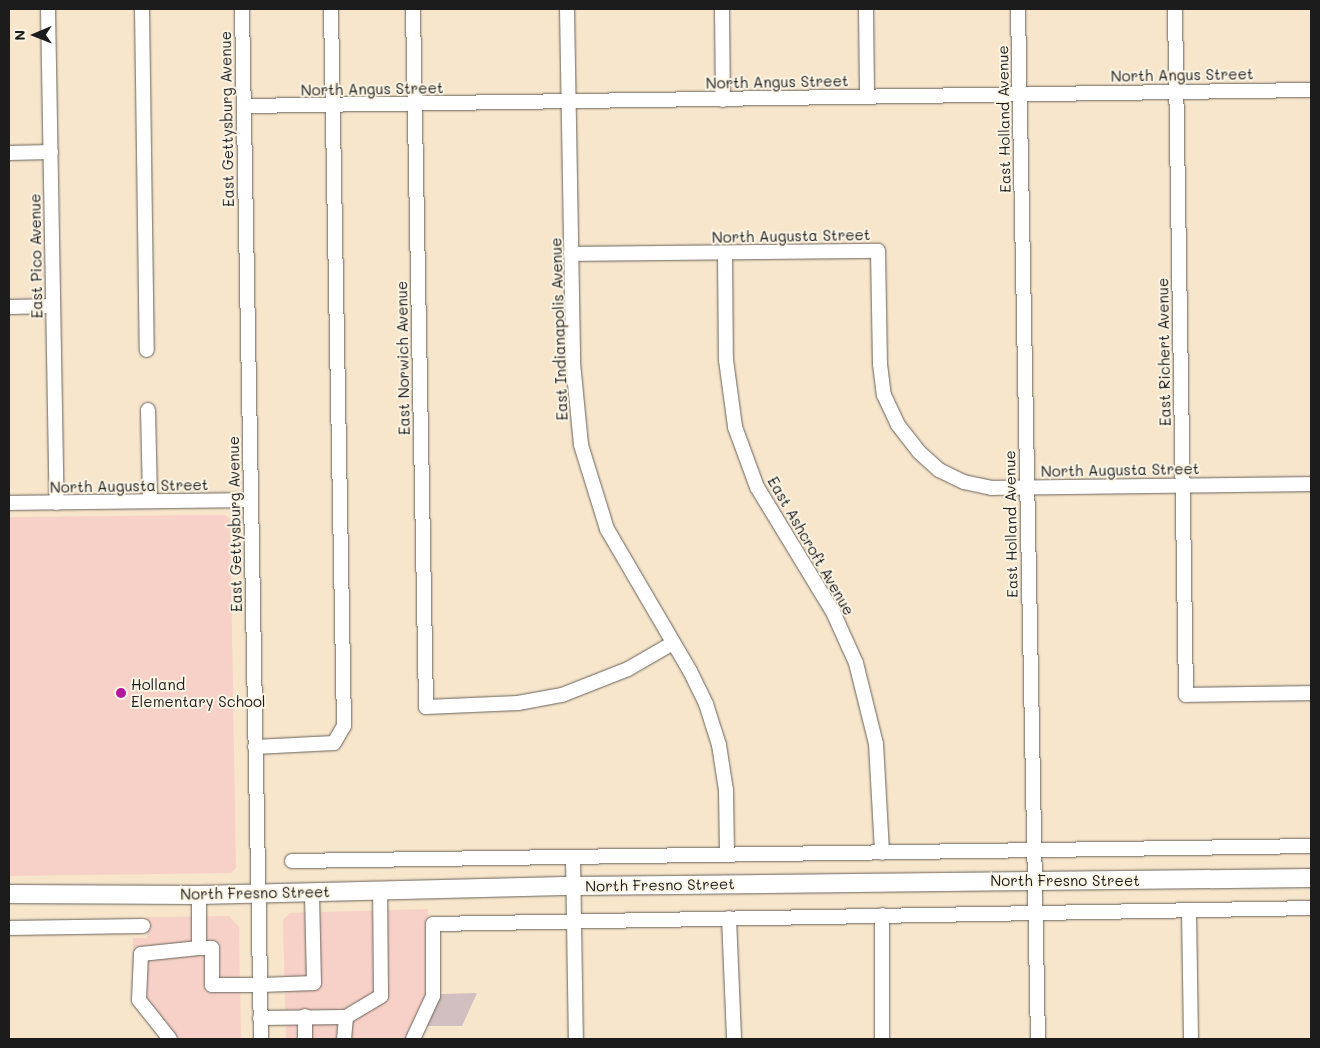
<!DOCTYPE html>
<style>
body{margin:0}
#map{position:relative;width:1320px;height:1048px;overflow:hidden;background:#f7e5cc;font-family:Mali,sans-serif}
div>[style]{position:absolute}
.built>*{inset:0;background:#f7d1c7}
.industrial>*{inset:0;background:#d2bfc0}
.roads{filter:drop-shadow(0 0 1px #69625a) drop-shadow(0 0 1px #69625a)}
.minor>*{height:14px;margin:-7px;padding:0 7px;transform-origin:7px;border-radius:7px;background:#fff}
.major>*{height:18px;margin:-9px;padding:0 9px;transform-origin:9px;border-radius:9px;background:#fff}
.dots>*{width:14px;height:14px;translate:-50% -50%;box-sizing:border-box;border:2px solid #fcf5e5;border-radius:50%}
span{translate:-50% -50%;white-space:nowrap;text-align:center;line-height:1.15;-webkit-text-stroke:4px #fcf5e5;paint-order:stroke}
.street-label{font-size:15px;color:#1c1c1c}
.poi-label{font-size:15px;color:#1c1c1c}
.left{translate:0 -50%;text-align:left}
.frame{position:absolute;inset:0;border:10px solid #1c1c1c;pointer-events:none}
.north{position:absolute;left:10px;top:10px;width:50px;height:50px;-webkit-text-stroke:4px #fcf5e5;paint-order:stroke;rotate:269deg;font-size:14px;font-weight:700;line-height:20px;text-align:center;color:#1c1c1c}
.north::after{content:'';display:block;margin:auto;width:18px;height:22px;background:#1c1c1c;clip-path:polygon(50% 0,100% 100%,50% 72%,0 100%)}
</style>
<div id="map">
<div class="built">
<div style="clip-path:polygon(225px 515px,230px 519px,236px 868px,231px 873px,9px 876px,9px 517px)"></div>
<div style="clip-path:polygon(428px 909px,429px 991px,408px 1039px,286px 1039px,283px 920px,290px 913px)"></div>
<div style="clip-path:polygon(229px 916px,239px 927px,241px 1039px,164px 1039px,132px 1002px,133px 938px,147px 938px,147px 917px)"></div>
</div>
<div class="industrial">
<div style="clip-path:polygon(477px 993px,462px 1026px,427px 1026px,441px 994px)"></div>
</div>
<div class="roads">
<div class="minor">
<div style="left:48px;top:9px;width:494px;rotate:89deg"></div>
<div style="left:142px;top:9px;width:341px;rotate:89.2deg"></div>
<div style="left:242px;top:9px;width:1030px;rotate:88.94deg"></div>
<div style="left:413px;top:9px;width:698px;rotate:88.93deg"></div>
<div style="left:426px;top:707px;width:92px;rotate:-2.5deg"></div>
<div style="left:518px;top:703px;width:45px;rotate:-10.3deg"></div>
<div style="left:562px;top:695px;width:71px;rotate:-21.5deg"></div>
<div style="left:628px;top:669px;width:52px;rotate:-30deg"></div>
<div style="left:567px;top:9px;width:354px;rotate:89deg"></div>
<div style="left:573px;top:363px;width:82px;rotate:84.4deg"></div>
<div style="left:581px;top:445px;width:88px;rotate:72.8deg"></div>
<div style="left:607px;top:529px;width:164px;rotate:59.7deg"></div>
<div style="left:690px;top:671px;width:37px;rotate:64deg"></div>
<div style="left:706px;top:704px;width:43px;rotate:72.4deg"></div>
<div style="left:719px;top:745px;width:46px;rotate:81.2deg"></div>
<div style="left:726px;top:790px;width:65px;rotate:89.1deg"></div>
<div style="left:722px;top:9px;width:91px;rotate:89.4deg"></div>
<div style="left:866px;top:9px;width:88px;rotate:89.3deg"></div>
<div style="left:1018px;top:9px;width:1030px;rotate:88.89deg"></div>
<div style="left:1175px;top:9px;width:686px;rotate:89.08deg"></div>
<div style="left:1186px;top:695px;width:125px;rotate:-0.9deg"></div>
<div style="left:244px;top:106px;width:1067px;rotate:-0.86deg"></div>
<div style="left:9px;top:153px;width:42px;rotate:-1.4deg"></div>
<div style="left:571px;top:254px;width:307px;rotate:-0.6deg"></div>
<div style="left:878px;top:251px;width:113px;rotate:89deg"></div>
<div style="left:880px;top:364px;width:31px;rotate:83deg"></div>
<div style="left:884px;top:395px;width:33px;rotate:65deg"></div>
<div style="left:898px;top:425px;width:34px;rotate:52deg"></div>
<div style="left:919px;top:452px;width:27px;rotate:42deg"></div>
<div style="left:939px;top:470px;width:28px;rotate:26deg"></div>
<div style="left:964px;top:482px;width:29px;rotate:12deg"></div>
<div style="left:992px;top:488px;width:319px;rotate:-0.7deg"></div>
<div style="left:725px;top:254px;width:106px;rotate:89.5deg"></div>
<div style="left:726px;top:360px;width:68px;rotate:82.3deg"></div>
<div style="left:735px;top:427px;width:64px;rotate:69.9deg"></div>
<div style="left:757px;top:487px;width:146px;rotate:58.7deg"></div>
<div style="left:833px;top:612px;width:56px;rotate:65.7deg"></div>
<div style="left:856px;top:663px;width:83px;rotate:76.1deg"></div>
<div style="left:876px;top:744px;width:109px;rotate:86.8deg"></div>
<div style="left:9px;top:307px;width:44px;rotate:-1.3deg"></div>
<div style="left:148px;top:410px;width:91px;rotate:88.7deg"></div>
<div style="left:9px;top:503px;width:242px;rotate:-0.7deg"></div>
<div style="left:255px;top:747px;width:79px;rotate:-2.9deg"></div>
<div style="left:334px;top:743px;width:20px;rotate:-60deg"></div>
<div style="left:344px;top:726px;width:717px;rotate:-91.04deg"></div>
<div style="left:573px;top:857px;width:182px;rotate:89.1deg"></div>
<div style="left:292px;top:861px;width:1019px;rotate:-0.84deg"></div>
<div style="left:199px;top:895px;width:53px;rotate:90deg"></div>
<div style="left:199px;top:948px;width:13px"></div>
<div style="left:212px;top:948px;width:37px;rotate:90deg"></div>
<div style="left:212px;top:985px;width:49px"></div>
<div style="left:261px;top:985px;width:53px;rotate:-2.2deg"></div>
<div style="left:314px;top:983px;width:91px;rotate:-91.3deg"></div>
<div style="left:1189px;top:911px;width:128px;rotate:89.1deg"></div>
<div style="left:729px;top:918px;width:121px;rotate:87.6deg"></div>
<div style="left:9px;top:928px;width:134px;rotate:-0.9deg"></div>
<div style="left:305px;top:1016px;width:23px;rotate:90deg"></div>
<div style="left:346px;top:1017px;width:41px;rotate:-31deg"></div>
<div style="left:381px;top:996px;width:106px;rotate:-90.5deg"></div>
<div style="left:260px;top:1018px;width:86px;rotate:-0.7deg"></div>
<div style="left:346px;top:1017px;width:22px;rotate:95deg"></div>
<div style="left:170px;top:1039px;width:50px;rotate:-128.5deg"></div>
<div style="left:139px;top:1000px;width:46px;rotate:-87.5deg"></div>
<div style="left:141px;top:954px;width:58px;rotate:-5.9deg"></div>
<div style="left:413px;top:1039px;width:47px;rotate:-65.1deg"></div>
<div style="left:433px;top:996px;width:72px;rotate:-90deg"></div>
<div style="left:433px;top:924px;width:878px;rotate:-1.04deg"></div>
<div style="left:882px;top:1039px;width:124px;rotate:-90deg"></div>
</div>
<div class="major">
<div style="left:9px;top:894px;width:190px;rotate:0.3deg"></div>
<div style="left:199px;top:895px;width:375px;rotate:-1.4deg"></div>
<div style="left:574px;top:886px;width:737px;rotate:-0.62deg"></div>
</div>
</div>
<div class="dots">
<div style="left:121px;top:693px;background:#b5179e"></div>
</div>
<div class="street-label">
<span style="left:1182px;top:75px;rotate:-1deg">North Angus Street</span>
<span style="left:777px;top:82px;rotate:-1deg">North Angus Street</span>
<span style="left:372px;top:89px;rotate:-1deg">North Angus Street</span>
<span style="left:227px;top:119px;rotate:-91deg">East Gettysburg Avenue</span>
<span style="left:1004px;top:119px;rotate:-91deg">East Holland Avenue</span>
<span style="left:791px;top:236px;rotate:-1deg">North Augusta Street</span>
<span style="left:36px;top:256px;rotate:-91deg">East Pico Avenue</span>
<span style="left:559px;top:329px;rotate:-92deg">East Indianapolis Avenue</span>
<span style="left:1164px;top:352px;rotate:-91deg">East Richert Avenue</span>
<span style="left:403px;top:358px;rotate:-91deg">East Norwich Avenue</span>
<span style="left:1120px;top:470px;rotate:-1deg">North Augusta Street</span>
<span style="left:129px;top:486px;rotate:-1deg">North Augusta Street</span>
<span style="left:235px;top:524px;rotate:-91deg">East Gettysburg Avenue</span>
<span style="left:1011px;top:524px;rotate:-91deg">East Holland Avenue</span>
<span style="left:811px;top:546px;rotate:60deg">East Ashcroft Avenue</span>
<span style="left:1065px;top:881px">North Fresno Street</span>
<span style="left:660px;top:885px;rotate:-1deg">North Fresno Street</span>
<span style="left:255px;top:893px;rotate:-1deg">North Fresno Street</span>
</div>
<div class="poi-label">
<span class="left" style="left:131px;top:693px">Holland<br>Elementary School</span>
</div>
<div class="frame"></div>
<div class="north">N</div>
</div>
